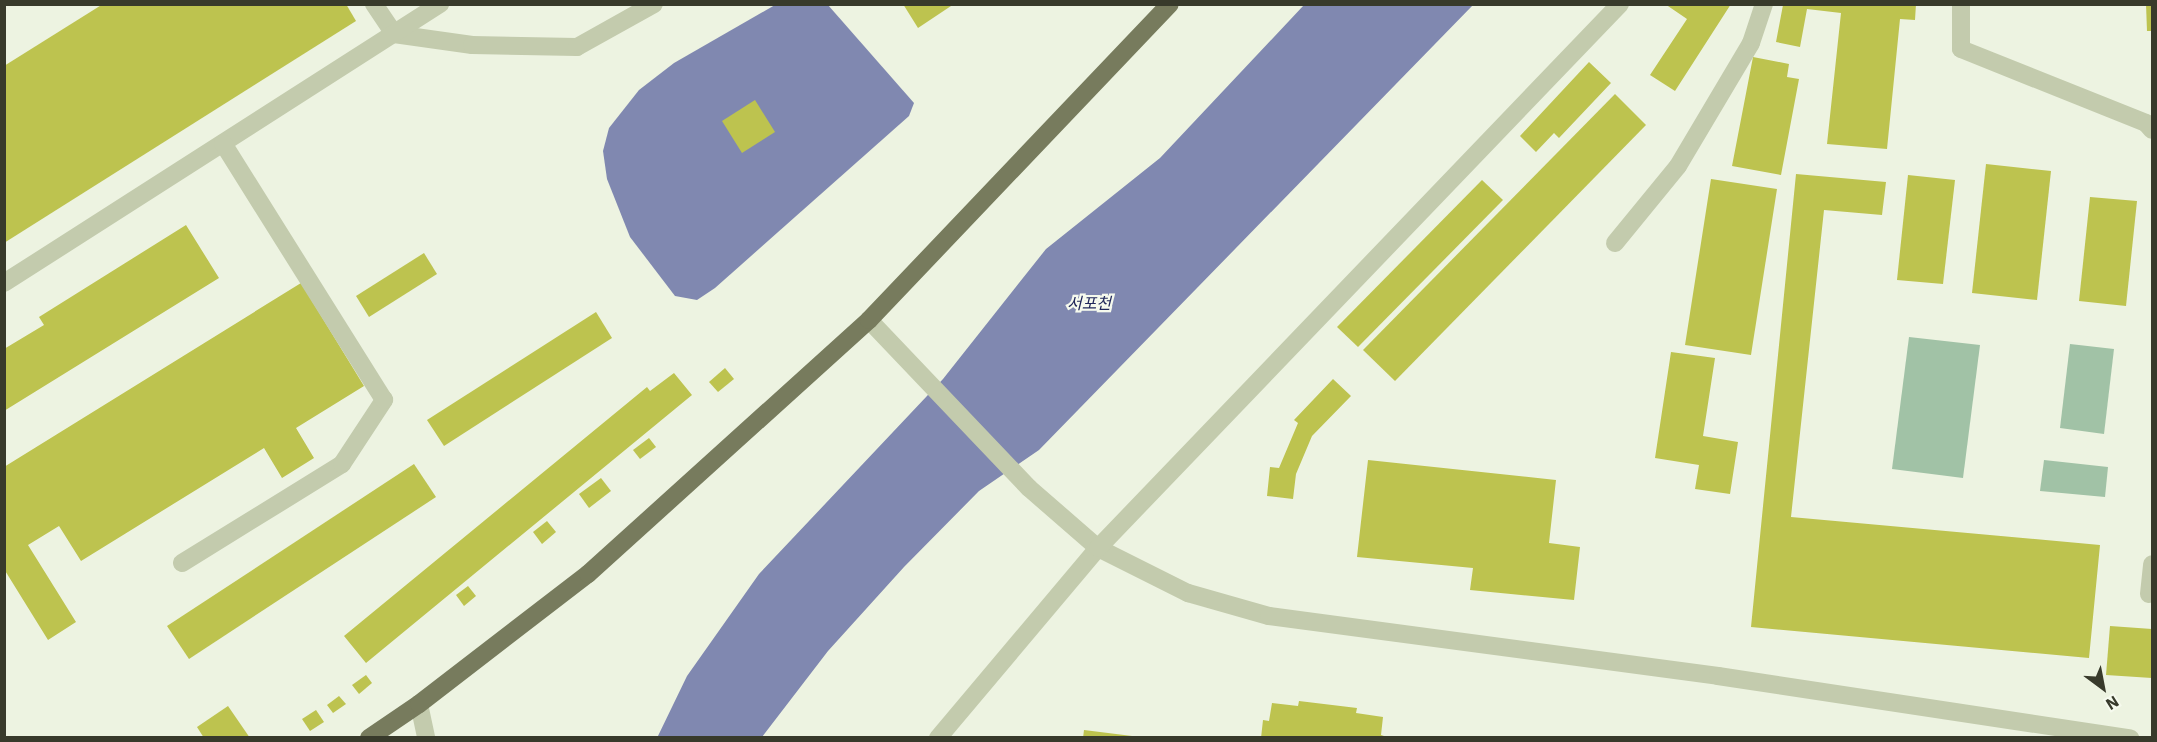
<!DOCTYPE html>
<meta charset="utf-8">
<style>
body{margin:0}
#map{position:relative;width:2157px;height:742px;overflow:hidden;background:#edf3e1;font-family:"IBM Plex Sans","Noto Sans KR",sans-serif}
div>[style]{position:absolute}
.green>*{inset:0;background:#a1c2a6}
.water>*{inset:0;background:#8088b0}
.building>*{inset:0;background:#bdc34f}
.minor>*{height:18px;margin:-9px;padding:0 9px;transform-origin:9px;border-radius:9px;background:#c3cbad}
.major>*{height:18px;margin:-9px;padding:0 9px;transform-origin:9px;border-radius:9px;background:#777b5d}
span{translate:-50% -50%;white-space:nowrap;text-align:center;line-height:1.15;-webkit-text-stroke:4.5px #f6faee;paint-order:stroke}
.water-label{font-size:16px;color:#21285b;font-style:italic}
.frame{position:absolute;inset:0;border:6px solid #383a2b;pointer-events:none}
.north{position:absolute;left:2073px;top:658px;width:60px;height:60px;-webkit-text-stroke:4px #f6faee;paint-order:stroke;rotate:148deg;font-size:16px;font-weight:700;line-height:24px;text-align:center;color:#383a2b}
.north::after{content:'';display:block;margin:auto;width:21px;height:27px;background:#383a2b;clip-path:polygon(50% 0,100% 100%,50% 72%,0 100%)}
</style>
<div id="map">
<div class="green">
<div style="clip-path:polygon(1909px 337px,1980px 345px,1963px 478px,1892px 469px)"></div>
<div style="clip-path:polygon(2070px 344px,2114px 349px,2104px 434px,2060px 428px)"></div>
<div style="clip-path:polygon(2044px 460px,2108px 467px,2105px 497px,2040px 491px)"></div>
</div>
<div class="water">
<div style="clip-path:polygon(775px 5px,828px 5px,914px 103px,909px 116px,715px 288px,697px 300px,675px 296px,630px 237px,607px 179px,603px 151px,609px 128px,639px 90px,674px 63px)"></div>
<div style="clip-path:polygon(1304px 5px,1473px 5px,1039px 450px,979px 491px,904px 567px,828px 651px,762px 737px,657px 738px,687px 676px,759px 574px,943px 379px,1046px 249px,1160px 158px)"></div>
</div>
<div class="building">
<div style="clip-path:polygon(103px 4px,346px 4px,356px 21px,4px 243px,4px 66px)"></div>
<div style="clip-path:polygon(903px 4px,954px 4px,918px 28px)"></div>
<div style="clip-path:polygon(1665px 4px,1731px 4px,1675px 91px,1650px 75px,1687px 19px)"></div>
<div style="clip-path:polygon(1916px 4px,1915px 20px,1900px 19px,1887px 149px,1827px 144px,1841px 13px,1807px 9px,1800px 47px,1776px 42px,1783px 5px)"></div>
<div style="clip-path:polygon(2146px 4px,2152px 4px,2152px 31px,2147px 31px)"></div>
<div style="clip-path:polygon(1753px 57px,1789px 64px,1787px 77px,1799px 79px,1781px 175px,1732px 166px)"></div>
<div style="clip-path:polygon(1589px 62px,1611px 83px,1559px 138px,1554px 133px,1536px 152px,1520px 136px)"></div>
<div style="clip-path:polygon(1615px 94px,1646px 125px,1395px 381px,1363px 350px)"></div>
<div style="clip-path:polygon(755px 100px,775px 132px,742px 153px,722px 121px)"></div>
<div style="clip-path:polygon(1986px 164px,2051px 171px,2037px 300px,1972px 293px)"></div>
<div style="clip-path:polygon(1796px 174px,1886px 182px,1882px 215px,1824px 210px,1791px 517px,2100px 545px,2089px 658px,1751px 627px)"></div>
<div style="clip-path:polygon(1908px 175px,1955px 180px,1943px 284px,1897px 280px)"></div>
<div style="clip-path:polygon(1711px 179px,1777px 189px,1751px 355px,1685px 345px)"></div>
<div style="clip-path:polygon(1482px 180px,1503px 200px,1358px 347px,1337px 327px)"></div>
<div style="clip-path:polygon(2090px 197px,2137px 201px,2126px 306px,2079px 301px)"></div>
<div style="clip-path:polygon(186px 225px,219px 278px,4px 411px,4px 349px,44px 325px,39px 317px)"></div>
<div style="clip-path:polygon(424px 253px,437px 274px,369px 317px,356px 296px)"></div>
<div style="clip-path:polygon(301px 283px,364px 386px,296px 428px,314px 458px,282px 478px,264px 448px,81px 561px,59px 526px,28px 545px,76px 622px,48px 640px,4px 569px,4px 467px)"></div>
<div style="clip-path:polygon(596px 312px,612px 338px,444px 446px,427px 420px)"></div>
<div style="clip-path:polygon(1671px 352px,1715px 358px,1703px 436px,1738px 442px,1730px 494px,1695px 489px,1699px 465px,1655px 458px)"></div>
<div style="clip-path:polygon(725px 368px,734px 379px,718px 392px,709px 382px)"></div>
<div style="clip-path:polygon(674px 373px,692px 395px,366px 663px,344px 636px,647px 387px,650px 391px)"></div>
<div style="clip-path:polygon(1333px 379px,1351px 396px,1312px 436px,1296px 474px,1293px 499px,1267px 496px,1270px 467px,1279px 468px,1298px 423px,1294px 420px)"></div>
<div style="clip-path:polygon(649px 438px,656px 447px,640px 459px,633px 450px)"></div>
<div style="clip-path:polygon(1368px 460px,1556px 480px,1549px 543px,1580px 547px,1574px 600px,1470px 590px,1473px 568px,1357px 557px)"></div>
<div style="clip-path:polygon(414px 464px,436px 497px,189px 659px,167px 626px)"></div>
<div style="clip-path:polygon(601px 478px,611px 491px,589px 508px,579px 494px)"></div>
<div style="clip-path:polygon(547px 521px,556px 532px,542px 544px,533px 532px)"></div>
<div style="clip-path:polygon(468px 586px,476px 596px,464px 606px,456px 595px)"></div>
<div style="clip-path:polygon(2110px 626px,2152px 629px,2152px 678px,2106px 675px)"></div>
<div style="clip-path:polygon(366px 675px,372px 683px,359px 694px,352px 685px)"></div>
<div style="clip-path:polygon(339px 696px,346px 704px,333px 713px,327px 705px)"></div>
<div style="clip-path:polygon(1299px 701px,1357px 708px,1356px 713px,1383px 717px,1381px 735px,1390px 738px,1261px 738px,1263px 720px,1269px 721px,1272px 703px,1298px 706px)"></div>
<div style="clip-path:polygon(228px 706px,250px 738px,204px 738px,197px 727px)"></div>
<div style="clip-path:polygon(316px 710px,324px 722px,310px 731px,302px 719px)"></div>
<div style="clip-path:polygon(1084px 730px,1132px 736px,1132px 738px,1083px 738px)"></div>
</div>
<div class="minor">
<div style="left:374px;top:4px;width:36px;rotate:56deg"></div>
<div style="left:394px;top:34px;width:79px;rotate:8deg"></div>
<div style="left:472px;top:45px;width:105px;rotate:1.1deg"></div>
<div style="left:577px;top:47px;width:88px;rotate:-29.2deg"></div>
<div style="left:1961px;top:4px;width:45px;rotate:90deg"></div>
<div style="left:1961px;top:49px;width:199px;rotate:21.8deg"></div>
<div style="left:2146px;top:123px;width:9px;rotate:49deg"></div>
<div style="left:1615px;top:243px;width:99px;rotate:-50.7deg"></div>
<div style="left:1678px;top:166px;width:143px;rotate:-59.3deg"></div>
<div style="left:1751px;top:43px;width:41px;rotate:-71.6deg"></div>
<div style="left:4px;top:283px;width:518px;rotate:-32.62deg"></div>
<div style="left:869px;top:320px;width:232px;rotate:46.4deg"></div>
<div style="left:1029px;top:488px;width:91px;rotate:41deg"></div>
<div style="left:1098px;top:548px;width:101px;rotate:26.6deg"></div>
<div style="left:1188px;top:593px;width:84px;rotate:15.9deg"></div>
<div style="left:1269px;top:616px;width:453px;rotate:7.6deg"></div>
<div style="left:1718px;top:676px;width:417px;rotate:8.6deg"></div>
<div style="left:182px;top:563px;width:188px;rotate:-31.7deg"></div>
<div style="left:342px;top:464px;width:77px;rotate:-56.7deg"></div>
<div style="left:384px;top:400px;width:303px;rotate:-122.1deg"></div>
<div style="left:2149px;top:594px;width:30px;rotate:-84deg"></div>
<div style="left:419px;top:704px;width:35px;rotate:78deg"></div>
<div style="left:938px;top:738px;width:248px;rotate:-49.9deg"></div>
<div style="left:1098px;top:548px;width:754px;rotate:-46.18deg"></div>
</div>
<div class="major">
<div style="left:369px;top:738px;width:60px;rotate:-34.2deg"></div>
<div style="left:419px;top:704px;width:213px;rotate:-37.6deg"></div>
<div style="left:588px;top:574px;width:379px;rotate:-42.1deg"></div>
<div style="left:869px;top:320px;width:436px;rotate:-46.4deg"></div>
</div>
<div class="water-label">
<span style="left:1089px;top:303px">서포천</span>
</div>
<div class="frame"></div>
<div class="north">N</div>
</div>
